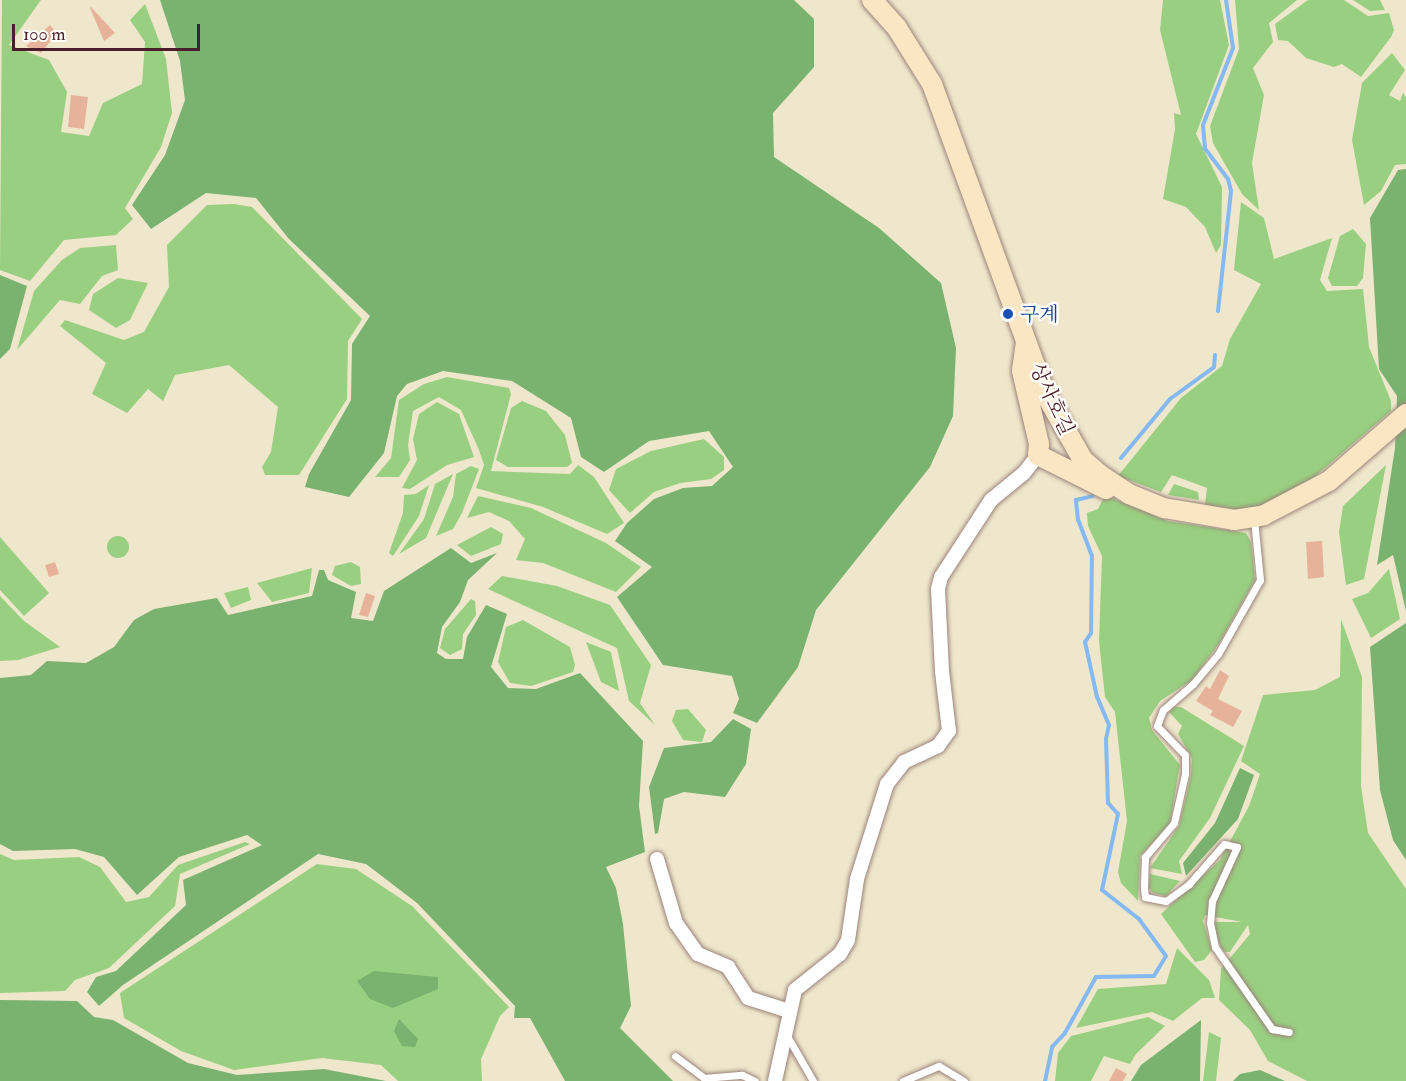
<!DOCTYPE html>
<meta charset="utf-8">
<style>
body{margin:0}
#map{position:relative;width:1406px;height:1081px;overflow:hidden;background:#efe7cc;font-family:"IM FELL Double Pica","Noto Serif KR",serif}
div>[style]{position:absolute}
.green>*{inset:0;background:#99cf81}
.round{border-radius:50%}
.forest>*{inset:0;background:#7ab26f}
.stream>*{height:4px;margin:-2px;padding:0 2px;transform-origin:2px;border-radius:2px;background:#84b9f3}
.building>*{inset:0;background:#e6b39a}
.roads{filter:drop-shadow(0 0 2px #9c837c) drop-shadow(0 0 2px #9c837c)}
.lane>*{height:7px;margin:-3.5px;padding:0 3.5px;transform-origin:3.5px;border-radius:3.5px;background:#fff}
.street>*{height:14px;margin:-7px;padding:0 7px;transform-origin:7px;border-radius:7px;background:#fff}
.secondary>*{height:20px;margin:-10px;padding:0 10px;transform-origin:10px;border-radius:10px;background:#fbe6c4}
.dots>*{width:16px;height:16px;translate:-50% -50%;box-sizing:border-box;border:3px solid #fdfcf7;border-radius:50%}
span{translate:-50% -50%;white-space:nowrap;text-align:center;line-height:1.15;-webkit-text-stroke:5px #fdfcf7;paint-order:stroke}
.transit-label{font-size:20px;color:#164399}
.left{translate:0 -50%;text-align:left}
.street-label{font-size:20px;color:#4a1f2b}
.scale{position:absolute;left:12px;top:24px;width:188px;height:27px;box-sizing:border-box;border:3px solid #4a1f2b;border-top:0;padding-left:8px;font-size:18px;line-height:21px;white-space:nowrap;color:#4a1f2b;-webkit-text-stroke:4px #fdfcf7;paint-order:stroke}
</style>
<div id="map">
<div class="green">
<div style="clip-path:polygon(2px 0,41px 0,9px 45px,49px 60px,67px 92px,61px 132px,89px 136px,103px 103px,142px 84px,145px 42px,130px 20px,145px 4px,166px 59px,172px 113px,161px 147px,125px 208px,133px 219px,116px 235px,64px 240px,30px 281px,0 270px)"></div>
<div style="clip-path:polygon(1163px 0,1220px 0,1229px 45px,1196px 134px,1222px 187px,1221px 245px,1216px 253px,1205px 227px,1186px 207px,1163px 199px,1175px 129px,1174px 113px,1181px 115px,1160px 30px)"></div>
<div style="clip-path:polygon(1235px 0,1297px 0,1269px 23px,1273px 42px,1253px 68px,1264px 95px,1252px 163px,1259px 210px,1242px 194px,1213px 143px,1210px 126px,1239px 49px)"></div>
<div style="clip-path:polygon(1308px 0,1344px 0,1368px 16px,1389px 13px,1394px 30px,1391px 37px,1361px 77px,1342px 64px,1334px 67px,1306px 58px,1288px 41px,1278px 40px,1275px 24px)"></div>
<div style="clip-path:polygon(1353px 0,1380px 0,1385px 10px,1370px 11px)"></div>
<div style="clip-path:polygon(1392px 53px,1405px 70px,1389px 95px,1400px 101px,1403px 93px,1406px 97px,1406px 164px,1395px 165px,1381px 191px,1364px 205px,1352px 140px,1362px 83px)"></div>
<div style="clip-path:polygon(1241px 202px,1264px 218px,1274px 259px,1332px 238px,1320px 280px,1327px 291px,1363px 289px,1369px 347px,1391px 401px,1391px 411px,1312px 479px,1250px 512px,1205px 505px,1207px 488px,1172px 475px,1161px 492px,1118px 476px,1181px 398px,1222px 366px,1230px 339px,1261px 284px,1234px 270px)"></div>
<div style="clip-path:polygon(234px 204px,252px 207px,362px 319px,348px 341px,347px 399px,299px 475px,265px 475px,262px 467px,271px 452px,278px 407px,229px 365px,175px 375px,163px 401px,148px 389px,127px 413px,92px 394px,106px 363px,60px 326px,65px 320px,124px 340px,144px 332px,169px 287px,167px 245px,207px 205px)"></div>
<div style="clip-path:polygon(1353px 229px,1366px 244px,1363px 278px,1357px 286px,1332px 286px,1328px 278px,1340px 236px)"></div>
<div style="clip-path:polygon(116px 245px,118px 270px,102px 276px,80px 304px,60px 300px,17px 350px,34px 291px,62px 260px,80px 248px)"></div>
<div style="clip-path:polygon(118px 278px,148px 283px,130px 320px,116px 328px,89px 310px,93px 294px)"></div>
<div style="clip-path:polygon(447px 377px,509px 388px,511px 394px,491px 471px,570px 474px,578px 465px,594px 477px,624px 523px,607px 534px,543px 507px,476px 488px,484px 465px,479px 450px,461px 410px,439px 397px,413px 411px,408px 445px,410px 460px,399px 477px,375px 477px,391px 458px,399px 400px,424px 384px)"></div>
<div style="clip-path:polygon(522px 401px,546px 411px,565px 435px,572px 463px,567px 467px,508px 467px,496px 460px,511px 408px)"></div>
<div style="clip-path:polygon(437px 402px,459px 414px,474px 457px,447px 465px,410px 489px,402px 488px,417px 460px,413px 439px,419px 414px)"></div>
<div style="clip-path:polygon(704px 439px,724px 457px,724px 470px,711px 479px,680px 483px,654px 492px,630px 513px,609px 490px,616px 469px,651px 451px)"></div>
<div style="clip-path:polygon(1386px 465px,1364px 579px,1346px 585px,1339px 532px,1343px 506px)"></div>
<div style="clip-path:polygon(471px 466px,479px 469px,462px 513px,453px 529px,436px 536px,453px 497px,456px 474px)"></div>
<div style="clip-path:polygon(453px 474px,426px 538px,399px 554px,424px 519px,435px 484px)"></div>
<div style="clip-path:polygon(1174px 484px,1198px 492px,1199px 500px,1168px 495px)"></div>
<div style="clip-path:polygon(429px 485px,419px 516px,393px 556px,389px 553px,403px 513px,404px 495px,416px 494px)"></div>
<div style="clip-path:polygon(1105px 495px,1168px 521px,1246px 533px,1251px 542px,1255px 580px,1220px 642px,1192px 680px,1160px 701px,1149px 718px,1152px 730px,1180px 765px,1170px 823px,1140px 856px,1138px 901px,1121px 883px,1118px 872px,1127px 821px,1115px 712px,1105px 697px,1099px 641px,1102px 556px,1088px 526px,1087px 513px,1098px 509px)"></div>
<div style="clip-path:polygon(478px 496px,531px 508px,606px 543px,641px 567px,616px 592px,543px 563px,516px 560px,525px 539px,509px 521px,489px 512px,467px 518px)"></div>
<div style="clip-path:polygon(491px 527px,503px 534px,501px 544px,471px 556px,457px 545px)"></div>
<div class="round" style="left:107px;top:536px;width:22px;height:22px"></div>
<div style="clip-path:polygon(0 537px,49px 593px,24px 616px,0 590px)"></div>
<div style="clip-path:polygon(351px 562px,360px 567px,361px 584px,351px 586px,332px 575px,335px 566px)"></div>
<div style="clip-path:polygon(312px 568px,309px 593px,272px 602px,257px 583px)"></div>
<div style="clip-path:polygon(1389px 569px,1400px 619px,1371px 638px,1352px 599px,1368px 593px)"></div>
<div style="clip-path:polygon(502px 576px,557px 586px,610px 605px,651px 665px,640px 703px,655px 725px,629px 701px,617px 648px,488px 589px)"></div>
<div style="clip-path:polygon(248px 587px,251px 600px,231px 608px,224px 593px)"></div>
<div style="clip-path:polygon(0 596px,24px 621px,60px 647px,18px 660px,0 661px)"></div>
<div style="clip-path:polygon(471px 599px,475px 601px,476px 615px,463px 634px,462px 649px,450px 655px,440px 648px,445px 629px)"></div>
<div style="clip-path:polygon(1341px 619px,1362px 677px,1361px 786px,1368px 833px,1406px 889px,1406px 1081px,1307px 1081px,1268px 1061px,1250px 1030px,1219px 1000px,1221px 969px,1250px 934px,1248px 925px,1230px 952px,1224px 952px,1216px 937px,1215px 922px,1242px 922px,1205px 915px,1203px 921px,1212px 950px,1204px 960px,1195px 962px,1161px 914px,1220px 860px,1249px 806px,1260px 774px,1241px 761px,1263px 695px,1315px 690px,1340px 677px)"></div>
<div style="clip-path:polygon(523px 620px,570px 647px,575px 665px,573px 672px,531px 686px,510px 683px,498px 662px,506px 627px)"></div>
<div style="clip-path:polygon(586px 642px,611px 652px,619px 691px,601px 682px)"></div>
<div style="clip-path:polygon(1174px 707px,1181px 707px,1244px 746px,1210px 818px,1179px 861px,1182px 874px,1150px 868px,1179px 826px,1191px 775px,1192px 758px,1178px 734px,1182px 726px,1169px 712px)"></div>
<div style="clip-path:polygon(688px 709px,706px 730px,702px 742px,683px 740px,672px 721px,676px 710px)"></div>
<div style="clip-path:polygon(245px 842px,250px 844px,180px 874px,175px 906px,109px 968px,75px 980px,65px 991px,0 993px,0 854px,14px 860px,79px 857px,100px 867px,126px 902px,149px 897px,178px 865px)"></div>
<div style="clip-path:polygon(317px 864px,356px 869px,412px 906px,509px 1007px,500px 1016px,481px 1059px,482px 1081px,398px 1081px,381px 1065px,322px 1058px,234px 1070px,181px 1051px,124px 1018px,120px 993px)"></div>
<div style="clip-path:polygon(1150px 874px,1180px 881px,1166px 896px,1153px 893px,1149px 888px)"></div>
<div style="clip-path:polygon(1177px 948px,1209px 980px,1215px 998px,1202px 998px,1173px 1021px,1152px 1012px,1076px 1028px,1098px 989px,1166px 984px)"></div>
<div style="clip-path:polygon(1148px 1017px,1165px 1026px,1136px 1054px,1130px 1064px,1104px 1056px,1091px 1081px,1055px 1081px,1058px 1053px,1071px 1036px)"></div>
<div style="clip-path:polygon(1209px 1032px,1221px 1038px,1216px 1081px,1203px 1081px)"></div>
</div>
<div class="forest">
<div style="clip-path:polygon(160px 0,794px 0,814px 19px,814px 67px,773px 113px,774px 157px,879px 228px,941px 283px,956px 348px,953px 416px,930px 467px,816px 610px,798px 667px,757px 723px,733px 713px,739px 699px,732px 676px,663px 665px,617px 597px,652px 567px,615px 541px,627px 523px,654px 499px,683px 488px,712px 486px,733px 467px,709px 431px,649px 441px,604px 472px,581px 457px,571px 418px,512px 381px,443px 371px,407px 384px,397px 396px,384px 453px,349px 497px,305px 487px,309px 474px,351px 400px,352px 344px,370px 316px,289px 239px,256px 198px,206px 193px,151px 229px,132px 205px,165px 155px,185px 100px,180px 61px)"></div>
<div style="clip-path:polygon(1406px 169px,1406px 611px,1393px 555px,1377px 565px,1395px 448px,1397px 396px,1379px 369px,1370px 218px,1398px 170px)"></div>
<div style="clip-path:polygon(0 275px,27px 286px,10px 349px,0 359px)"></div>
<div style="clip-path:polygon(451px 548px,471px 563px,497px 553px,468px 580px,460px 602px,442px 627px,437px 653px,446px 659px,463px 659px,467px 637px,486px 605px,507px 614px,491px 667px,508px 688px,536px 689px,580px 673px,643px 741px,639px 806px,645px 852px,606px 867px,616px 888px,623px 924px,631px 1006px,620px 1028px,673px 1081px,565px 1081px,530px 1018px,514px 1018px,515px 1006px,417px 903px,366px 864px,318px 854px,123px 985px,99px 1006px,87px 992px,96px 977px,116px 971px,186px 905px,183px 880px,262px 845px,247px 835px,179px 857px,137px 895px,104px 857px,75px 849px,13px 851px,0 844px,0 678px,31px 675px,47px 661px,86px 663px,114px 647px,134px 620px,154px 609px,217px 598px,228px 615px,312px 596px,319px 570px,324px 570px,328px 580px,356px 592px,351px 618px,373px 621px,384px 591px)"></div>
<div style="clip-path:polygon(1406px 623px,1406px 860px,1393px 840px,1380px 790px,1370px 647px)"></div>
<div style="clip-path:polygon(733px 719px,751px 729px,746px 764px,725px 797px,684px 792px,664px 799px,658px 833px,655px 834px,649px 787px,664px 748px,711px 742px)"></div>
<div style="clip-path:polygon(1240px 768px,1254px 775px,1238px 819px,1186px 876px,1183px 863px,1215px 823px)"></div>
<div style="clip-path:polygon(374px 971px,438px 977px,438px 989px,393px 1008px,370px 999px,357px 981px)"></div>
<div style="clip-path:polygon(0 1000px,77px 1001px,94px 1017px,113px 1020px,188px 1063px,237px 1075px,324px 1069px,386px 1081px,0 1081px)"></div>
<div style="clip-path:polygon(399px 1019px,418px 1039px,415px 1047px,402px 1046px,394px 1031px)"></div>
<div style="clip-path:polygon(1201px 1020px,1200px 1081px,1131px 1081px,1141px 1065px)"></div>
<div style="clip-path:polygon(1260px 1070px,1285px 1081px,1233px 1081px,1240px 1074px)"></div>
</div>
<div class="stream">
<div style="left:1218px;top:311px;width:121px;rotate:-83.8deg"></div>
<div style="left:1231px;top:191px;width:12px;rotate:-104deg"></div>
<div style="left:1228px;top:179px;width:39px;rotate:-127deg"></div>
<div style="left:1205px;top:148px;width:23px;rotate:-95deg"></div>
<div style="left:1203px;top:125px;width:83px;rotate:-68.7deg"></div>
<div style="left:1233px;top:48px;width:49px;rotate:-98.3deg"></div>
<div style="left:1121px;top:458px;width:77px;rotate:-50.3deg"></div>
<div style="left:1170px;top:399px;width:54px;rotate:-36deg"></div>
<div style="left:1214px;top:367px;width:12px;rotate:-85deg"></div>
<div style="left:1045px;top:1081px;width:35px;rotate:-78deg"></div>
<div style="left:1052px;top:1047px;width:19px;rotate:-47deg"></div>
<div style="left:1065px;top:1033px;width:64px;rotate:-61deg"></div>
<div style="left:1096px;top:977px;width:58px;rotate:-1deg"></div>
<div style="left:1154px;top:976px;width:23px;rotate:-59deg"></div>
<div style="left:1166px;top:956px;width:46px;rotate:-126.1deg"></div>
<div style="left:1139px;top:919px;width:47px;rotate:-141.9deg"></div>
<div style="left:1102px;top:890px;width:78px;rotate:-78.1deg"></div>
<div style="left:1118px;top:814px;width:15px;rotate:-132deg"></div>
<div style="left:1108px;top:803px;width:64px;rotate:-91.8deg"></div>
<div style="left:1106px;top:739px;width:14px;rotate:-78deg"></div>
<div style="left:1109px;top:725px;width:30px;rotate:-113deg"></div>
<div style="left:1097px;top:697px;width:56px;rotate:-102.3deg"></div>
<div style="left:1085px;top:642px;width:11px;rotate:-56deg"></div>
<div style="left:1091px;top:633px;width:77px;rotate:-89.3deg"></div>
<div style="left:1092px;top:556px;width:39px;rotate:-111deg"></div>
<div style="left:1078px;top:520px;width:20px;rotate:-96deg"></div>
<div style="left:1076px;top:500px;width:17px;rotate:-13deg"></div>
</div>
<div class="building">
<div style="clip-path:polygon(91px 7px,115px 33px,104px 41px,90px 8px)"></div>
<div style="clip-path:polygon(50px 25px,57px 33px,41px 53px,26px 46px)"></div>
<div style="clip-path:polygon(71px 95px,88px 97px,84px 129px,68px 127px)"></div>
<div style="clip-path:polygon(1322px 541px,1324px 577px,1308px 579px,1306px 542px)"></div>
<div style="clip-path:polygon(55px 562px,59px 574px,49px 577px,45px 565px)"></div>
<div style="clip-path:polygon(366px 593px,375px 596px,368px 617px,359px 615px)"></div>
<div style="clip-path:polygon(1220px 670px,1229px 676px,1218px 699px,1242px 711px,1233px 727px,1210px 715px,1213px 711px,1196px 701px,1206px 686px,1210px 689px)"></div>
<div style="clip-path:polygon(1116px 1068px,1127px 1074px,1123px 1081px,1109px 1081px)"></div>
</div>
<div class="roads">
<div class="lane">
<div style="left:1254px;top:519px;width:61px;rotate:84.4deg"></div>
<div style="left:1260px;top:580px;width:85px;rotate:119.6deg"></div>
<div style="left:1218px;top:654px;width:39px;rotate:130deg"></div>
<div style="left:1193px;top:684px;width:40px;rotate:139deg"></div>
<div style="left:1163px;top:710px;width:17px;rotate:111deg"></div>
<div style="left:1157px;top:726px;width:40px;rotate:46deg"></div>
<div style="left:1185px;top:755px;width:19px;rotate:90deg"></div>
<div style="left:1185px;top:774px;width:50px;rotate:102.7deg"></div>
<div style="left:1174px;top:823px;width:45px;rotate:130.5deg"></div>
<div style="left:1145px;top:857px;width:31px;rotate:92deg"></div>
<div style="left:1144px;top:888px;width:9px;rotate:84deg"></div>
<div style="left:1145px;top:897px;width:21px;rotate:11deg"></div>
<div style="left:1166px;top:901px;width:29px;rotate:-36deg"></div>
<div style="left:1189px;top:884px;width:53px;rotate:-48.8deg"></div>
<div style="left:1224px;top:844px;width:13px;rotate:13deg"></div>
<div style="left:1237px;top:847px;width:60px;rotate:114.8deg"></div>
<div style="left:1212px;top:901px;width:22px;rotate:95deg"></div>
<div style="left:1210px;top:923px;width:25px;rotate:78deg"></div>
<div style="left:1215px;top:947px;width:100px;rotate:55.2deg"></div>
<div style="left:1272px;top:1029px;width:17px;rotate:10deg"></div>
<div style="left:786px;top:1034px;width:54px;rotate:60.1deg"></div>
<div style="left:675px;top:1056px;width:36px;rotate:37deg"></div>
<div style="left:704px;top:1078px;width:38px;rotate:-5deg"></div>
<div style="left:742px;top:1075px;width:14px;rotate:25deg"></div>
<div style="left:903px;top:1081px;width:39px;rotate:-23deg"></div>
<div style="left:939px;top:1066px;width:29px;rotate:31deg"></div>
</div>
<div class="street">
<div style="left:657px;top:859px;width:67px;rotate:73.5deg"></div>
<div style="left:676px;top:923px;width:38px;rotate:55deg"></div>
<div style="left:698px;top:954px;width:33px;rotate:23deg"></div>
<div style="left:728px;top:967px;width:37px;rotate:57deg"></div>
<div style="left:748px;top:998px;width:43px;rotate:17.6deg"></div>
<div style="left:775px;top:1081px;width:93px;rotate:-77.6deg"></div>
<div style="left:795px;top:990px;width:58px;rotate:-38.7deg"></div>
<div style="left:840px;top:954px;width:16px;rotate:-60deg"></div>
<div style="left:848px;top:940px;width:62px;rotate:-81.6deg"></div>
<div style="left:857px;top:879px;width:100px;rotate:-72.5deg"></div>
<div style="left:887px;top:784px;width:28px;rotate:-52deg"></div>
<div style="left:904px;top:762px;width:38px;rotate:-25deg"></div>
<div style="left:938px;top:746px;width:19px;rotate:-54deg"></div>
<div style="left:949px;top:731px;width:60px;rotate:-96.7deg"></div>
<div style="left:942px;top:671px;width:82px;rotate:-92.8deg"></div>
<div style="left:938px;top:589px;width:12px;rotate:-76deg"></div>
<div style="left:941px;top:577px;width:92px;rotate:-57deg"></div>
<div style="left:991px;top:500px;width:43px;rotate:-39.3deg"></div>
<div style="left:1024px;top:473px;width:23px;rotate:-52deg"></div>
</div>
<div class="secondary">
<div style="left:872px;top:0;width:38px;rotate:48deg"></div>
<div style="left:897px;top:28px;width:66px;rotate:58deg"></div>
<div style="left:932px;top:84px;width:331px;rotate:69.9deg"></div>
<div style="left:1046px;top:395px;width:75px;rotate:60.4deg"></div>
<div style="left:1083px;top:460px;width:23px;rotate:41deg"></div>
<div style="left:1100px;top:475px;width:35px;rotate:33deg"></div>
<div style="left:1129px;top:494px;width:38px;rotate:22deg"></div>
<div style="left:1164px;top:508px;width:71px;rotate:9.7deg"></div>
<div style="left:1234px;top:520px;width:30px;rotate:-9deg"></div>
<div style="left:1264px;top:515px;width:73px;rotate:-27.6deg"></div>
<div style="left:1329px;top:481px;width:102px;rotate:-41deg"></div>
<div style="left:1026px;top:342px;width:29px;rotate:98deg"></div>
<div style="left:1022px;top:371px;width:75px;rotate:76.9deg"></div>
<div style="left:1039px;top:444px;width:11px;rotate:95deg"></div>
<div style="left:1038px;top:455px;width:76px;rotate:26.6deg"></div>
</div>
</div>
<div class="dots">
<div style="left:1008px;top:314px;background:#1a4fb4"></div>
</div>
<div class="transit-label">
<span class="left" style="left:1020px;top:314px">구계</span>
</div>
<div class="street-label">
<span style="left:1052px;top:399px;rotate:65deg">상사호길</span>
</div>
<div class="scale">100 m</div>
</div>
